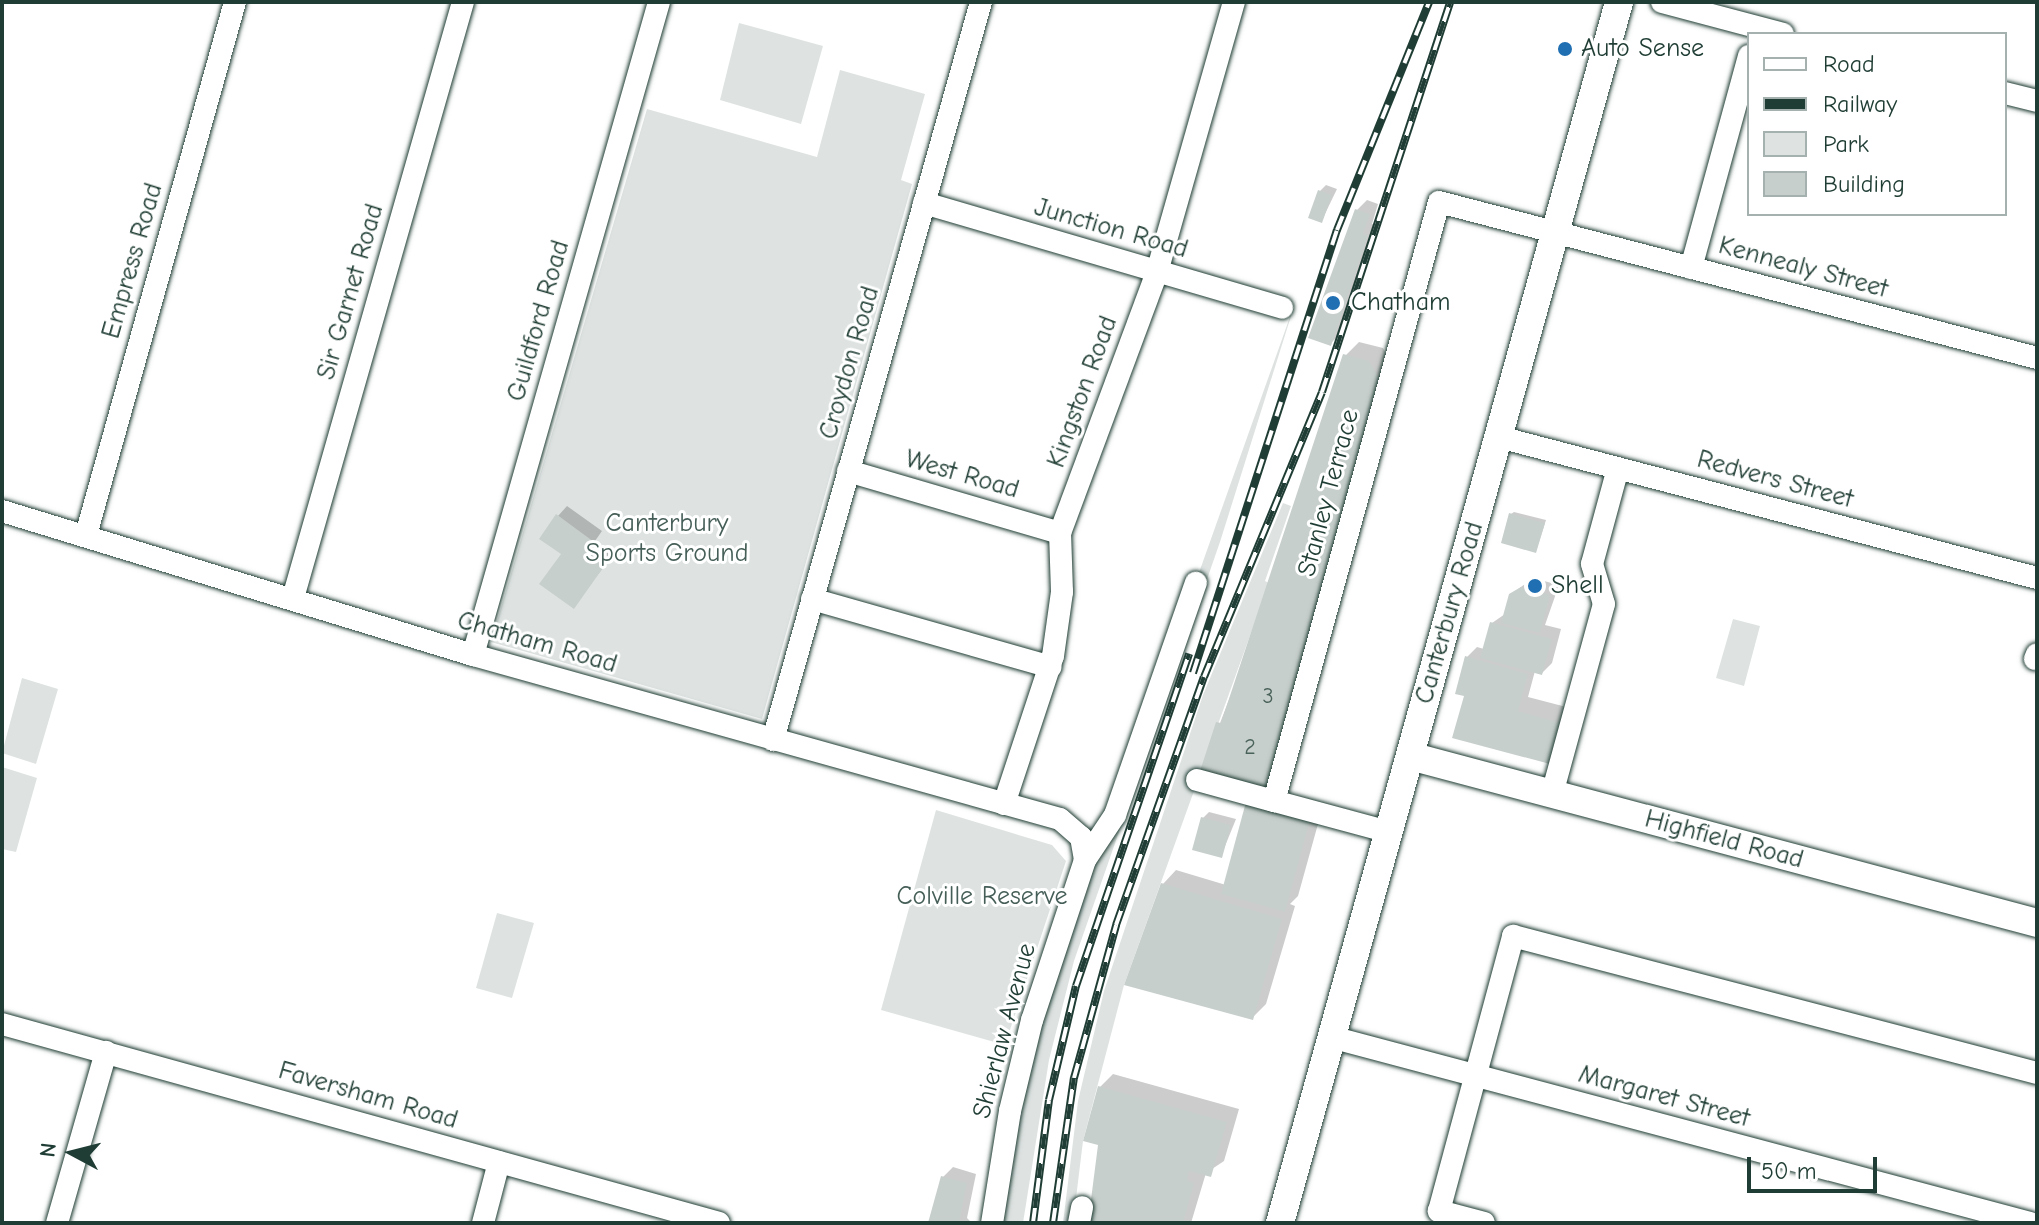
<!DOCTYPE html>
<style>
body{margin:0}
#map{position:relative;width:2039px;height:1225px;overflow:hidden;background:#fff;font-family:"Comic Neue",sans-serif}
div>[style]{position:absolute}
.green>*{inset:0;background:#dee3e2}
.shadow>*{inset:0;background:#0003}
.building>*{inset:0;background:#c7cfcc}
.roads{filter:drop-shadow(0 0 2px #1f3d34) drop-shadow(0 0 2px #1f3d34)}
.minor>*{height:22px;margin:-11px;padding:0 11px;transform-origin:11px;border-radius:11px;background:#fff}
.major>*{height:28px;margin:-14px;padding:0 14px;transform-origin:14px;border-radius:14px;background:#fff}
.rail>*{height:8px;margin-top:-4px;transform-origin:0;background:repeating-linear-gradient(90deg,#fff 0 15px,#1f3d34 0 30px);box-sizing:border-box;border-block:2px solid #1f3d34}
.dots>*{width:22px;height:22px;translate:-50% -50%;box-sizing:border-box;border:4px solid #fff;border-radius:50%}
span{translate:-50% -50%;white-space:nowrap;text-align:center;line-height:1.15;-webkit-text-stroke:6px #fff;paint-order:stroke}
.number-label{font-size:22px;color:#49625a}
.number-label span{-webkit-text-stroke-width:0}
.poi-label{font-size:26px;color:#1f3d34}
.left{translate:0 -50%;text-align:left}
.street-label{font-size:26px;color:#1f3d34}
.park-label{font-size:26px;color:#455e57}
.frame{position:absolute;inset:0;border:4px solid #1f3d34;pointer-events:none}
.legend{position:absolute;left:1747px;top:32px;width:260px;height:184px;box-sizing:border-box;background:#fff;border:2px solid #a5b1ae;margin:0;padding:10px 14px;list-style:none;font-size:24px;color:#1f3d34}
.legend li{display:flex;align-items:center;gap:16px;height:40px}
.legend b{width:40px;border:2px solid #a5b1ae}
.north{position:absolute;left:32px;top:1113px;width:80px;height:80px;-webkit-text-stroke:6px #fff;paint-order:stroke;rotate:277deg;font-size:22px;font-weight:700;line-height:32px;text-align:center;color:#1f3d34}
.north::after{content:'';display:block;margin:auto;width:28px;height:36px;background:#1f3d34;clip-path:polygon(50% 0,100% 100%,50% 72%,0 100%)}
.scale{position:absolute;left:1747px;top:1157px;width:130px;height:36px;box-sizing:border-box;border:4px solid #1f3d34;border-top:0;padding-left:10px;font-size:24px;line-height:28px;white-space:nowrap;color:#1f3d34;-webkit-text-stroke:6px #fff;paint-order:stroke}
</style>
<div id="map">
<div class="green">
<div style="clip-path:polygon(739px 23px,823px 46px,801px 124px,720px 100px)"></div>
<div style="clip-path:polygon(840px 70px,925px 94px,901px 180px,912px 184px,762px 719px,491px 642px,647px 109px,817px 157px)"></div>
<div style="clip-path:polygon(1297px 297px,1220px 542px,1074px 961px,1049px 1060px,1023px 1223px,999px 1223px,1041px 1017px)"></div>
<div style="clip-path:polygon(1283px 503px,1291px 506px,1265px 581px,1269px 583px,1124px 985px,1083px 1141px,1073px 1223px,1063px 1223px,1078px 1101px,1104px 991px,1203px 695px)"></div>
<div style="clip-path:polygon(1733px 619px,1760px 626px,1744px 686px,1716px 678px)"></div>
<div style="clip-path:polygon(22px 678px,58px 689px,36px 764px,2px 753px)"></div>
<div style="clip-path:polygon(2px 767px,37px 778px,16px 852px,2px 849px)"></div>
<div style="clip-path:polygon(936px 810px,1052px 845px,1066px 861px,1005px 1045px,881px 1010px)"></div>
<div style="clip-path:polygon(497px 913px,534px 923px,512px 998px,476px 988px)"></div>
</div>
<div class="shadow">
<div style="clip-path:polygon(1326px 185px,1337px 189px,1322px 220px,1320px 191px)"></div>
<div style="clip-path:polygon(1367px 200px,1378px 204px,1372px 224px,1377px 225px,1340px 334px,1330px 344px,1357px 210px)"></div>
<div style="clip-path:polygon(1359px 342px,1383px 348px,1393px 366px,1202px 770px,1240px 671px,1345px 356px)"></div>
<div style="clip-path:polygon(567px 506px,602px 531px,595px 541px,614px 554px,573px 606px,558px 516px)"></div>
<div style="clip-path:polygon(1514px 512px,1546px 520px,1536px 551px,1511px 514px)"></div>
<div style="clip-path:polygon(1533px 578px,1559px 585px,1545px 625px,1561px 629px,1552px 663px,1542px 673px,1535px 671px,1528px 697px,1574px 709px,1563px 749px,1465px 697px,1467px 657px,1477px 647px,1484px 649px,1492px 623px,1505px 614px,1510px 595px)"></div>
<div style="clip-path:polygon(1323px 806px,1298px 896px,1290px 904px,1295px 906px,1266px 1004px,1252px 1018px,1163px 884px,1176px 870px,1226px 885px)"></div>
<div style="clip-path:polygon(1209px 812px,1236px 819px,1221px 856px,1203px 818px)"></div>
<div style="clip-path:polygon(1113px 1074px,1239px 1109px,1224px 1161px,1206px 1173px,1191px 1223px,1090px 1223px,1100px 1144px,1100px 1087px)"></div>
<div style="clip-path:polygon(953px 1167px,976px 1174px,967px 1218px,972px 1223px,930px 1223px,943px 1177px)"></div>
</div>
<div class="building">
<div style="clip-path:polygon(1318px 190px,1332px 195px,1322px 223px,1308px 218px)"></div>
<div style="clip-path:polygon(1355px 209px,1370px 214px,1363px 234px,1368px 235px,1331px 346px,1308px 338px)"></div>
<div style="clip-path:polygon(1343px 354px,1369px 361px,1380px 380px,1266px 789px,1200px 771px,1216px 722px,1221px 723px)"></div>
<div style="clip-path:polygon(1509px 513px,1545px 523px,1536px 553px,1501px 543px)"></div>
<div style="clip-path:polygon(556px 514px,594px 542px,587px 552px,605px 565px,574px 609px,539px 584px,561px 554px,539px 539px)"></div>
<div style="clip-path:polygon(1521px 587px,1550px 595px,1540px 633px,1501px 623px,1509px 594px)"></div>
<div style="clip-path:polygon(1490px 622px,1552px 639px,1542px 675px,1480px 658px)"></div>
<div style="clip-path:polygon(1465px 656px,1528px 674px,1518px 711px,1561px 723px,1550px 764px,1452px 738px,1464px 696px,1455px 694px)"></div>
<div style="clip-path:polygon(1246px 802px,1310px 820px,1285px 912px,1221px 894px)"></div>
<div style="clip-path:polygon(1201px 817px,1231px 825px,1222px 858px,1192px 850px)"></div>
<div style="clip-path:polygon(1161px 883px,1282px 919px,1253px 1020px,1124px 985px)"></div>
<div style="clip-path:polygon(1098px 1086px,1227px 1122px,1211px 1177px,1189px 1171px,1187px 1180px,1194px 1183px,1183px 1223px,1088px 1223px,1098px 1145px,1083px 1141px)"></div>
<div style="clip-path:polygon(941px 1176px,967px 1183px,959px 1223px,928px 1223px)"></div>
</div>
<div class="roads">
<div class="minor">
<div style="left:1662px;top:2px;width:125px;rotate:14.8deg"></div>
<div style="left:2005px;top:93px;width:33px;rotate:14deg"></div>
<div style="left:924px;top:203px;width:373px;rotate:16.3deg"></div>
<div style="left:1691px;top:268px;width:220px;rotate:-74.7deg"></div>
<div style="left:1499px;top:437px;width:556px;rotate:14.69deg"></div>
<div style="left:848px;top:471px;width:221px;rotate:16.3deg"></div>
<div style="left:2px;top:511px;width:493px;rotate:17deg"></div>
<div style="left:473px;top:655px;width:609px;rotate:15.61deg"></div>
<div style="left:1060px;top:819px;width:28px;rotate:41deg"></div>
<div style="left:1081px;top:837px;width:23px;rotate:80deg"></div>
<div style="left:1085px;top:860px;width:169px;rotate:108.3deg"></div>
<div style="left:1032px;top:1020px;width:94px;rotate:103.6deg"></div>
<div style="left:1010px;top:1111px;width:113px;rotate:99.1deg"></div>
<div style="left:86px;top:535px;width:553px;rotate:-74.38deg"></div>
<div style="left:293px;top:598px;width:620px;rotate:-74.08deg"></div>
<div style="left:812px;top:599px;width:248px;rotate:15.9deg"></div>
<div style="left:473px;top:655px;width:679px;rotate:-74.1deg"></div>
<div style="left:2035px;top:659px;width:5px;rotate:-68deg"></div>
<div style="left:773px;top:740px;width:767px;rotate:-74.26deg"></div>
<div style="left:1197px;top:780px;width:80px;rotate:15.3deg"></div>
<div style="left:1552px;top:794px;width:197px;rotate:-74.7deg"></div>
<div style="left:1604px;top:604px;width:42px;rotate:-106.7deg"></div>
<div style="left:1592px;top:564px;width:99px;rotate:-74.8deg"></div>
<div style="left:1004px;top:804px;width:156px;rotate:-71.7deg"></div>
<div style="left:1053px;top:656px;width:65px;rotate:-82deg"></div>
<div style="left:1062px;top:592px;width:59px;rotate:-91.9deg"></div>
<div style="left:1060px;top:533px;width:278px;rotate:-69.6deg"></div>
<div style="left:1157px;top:272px;width:281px;rotate:-74.1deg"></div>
<div style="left:1389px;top:832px;width:119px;rotate:-164.9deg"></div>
<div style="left:1274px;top:801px;width:621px;rotate:-74.6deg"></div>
<div style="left:1439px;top:202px;width:618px;rotate:14.62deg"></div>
<div style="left:1085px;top:860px;width:54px;rotate:-56.3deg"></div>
<div style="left:1115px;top:815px;width:246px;rotate:-70.8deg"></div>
<div style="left:2px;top:1024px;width:744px;rotate:15.51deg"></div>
<div style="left:1331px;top:1037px;width:723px;rotate:14.9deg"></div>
<div style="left:57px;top:1223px;width:178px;rotate:-74deg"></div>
<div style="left:483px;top:1223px;width:63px;rotate:-75.3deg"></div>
<div style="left:1079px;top:1223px;width:16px;rotate:-79deg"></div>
<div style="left:1484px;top:1223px;width:47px;rotate:-165.1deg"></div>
<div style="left:1439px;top:1211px;width:285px;rotate:-74.9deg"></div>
<div style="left:1513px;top:936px;width:542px;rotate:14.65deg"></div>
</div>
<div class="major">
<div style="left:1410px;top:756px;width:649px;rotate:14.91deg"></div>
<div style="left:1280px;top:1223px;width:1267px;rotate:-74.48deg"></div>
</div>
</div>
<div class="rail">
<div style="left:1193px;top:673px;width:466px;rotate:-72deg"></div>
<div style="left:1337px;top:230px;width:246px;rotate:-68deg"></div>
<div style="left:1033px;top:1223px;width:124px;rotate:-82.6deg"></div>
<div style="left:1049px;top:1100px;width:117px;rotate:-76.7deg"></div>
<div style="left:1076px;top:986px;width:351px;rotate:-71.2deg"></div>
<div style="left:1053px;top:1223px;width:147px;rotate:-81.8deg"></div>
<div style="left:1074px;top:1078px;width:159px;rotate:-74.6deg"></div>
<div style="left:1116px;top:925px;width:263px;rotate:-70.5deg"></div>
<div style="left:1204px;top:677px;width:308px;rotate:-67.5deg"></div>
<div style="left:1322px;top:392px;width:410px;rotate:-71.8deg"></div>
</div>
<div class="dots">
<div style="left:1565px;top:49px;background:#1f6fb2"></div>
<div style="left:1333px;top:303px;background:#1f6fb2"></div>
<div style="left:1535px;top:586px;background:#1f6fb2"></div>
</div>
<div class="number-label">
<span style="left:1268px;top:697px">3</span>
<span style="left:1250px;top:748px">2</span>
</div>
<div class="poi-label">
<span class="left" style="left:1581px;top:49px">Auto Sense</span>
<span class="left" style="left:1351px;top:303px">Chatham</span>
<span class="left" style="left:1551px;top:586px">Shell</span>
</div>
<div class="street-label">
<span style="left:1111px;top:229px;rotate:16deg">Junction Road</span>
<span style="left:133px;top:261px;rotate:-74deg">Empress Road</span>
<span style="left:1803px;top:268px;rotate:15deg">Kennealy Street</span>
<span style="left:351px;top:292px;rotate:-74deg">Sir Garnet Road</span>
<span style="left:539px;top:321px;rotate:-74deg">Guildford Road</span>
<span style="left:850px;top:363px;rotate:-74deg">Croydon Road</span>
<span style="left:1083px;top:392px;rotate:-70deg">Kingston Road</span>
<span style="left:962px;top:475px;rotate:16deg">West Road</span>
<span style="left:1775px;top:480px;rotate:15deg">Redvers Street</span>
<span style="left:1329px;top:493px;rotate:-75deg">Stanley Terrace</span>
<span style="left:1450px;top:613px;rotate:-74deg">Canterbury Road</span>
<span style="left:537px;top:643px;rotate:16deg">Chatham Road</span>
<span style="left:1724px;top:840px;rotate:15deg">Highfield Road</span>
<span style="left:1005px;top:1031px;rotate:-75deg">Shierlaw Avenue</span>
<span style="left:368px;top:1096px;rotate:16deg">Faversham Road</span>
<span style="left:1664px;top:1097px;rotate:15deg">Margaret Street</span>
</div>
<div class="park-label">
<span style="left:667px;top:539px">Canterbury<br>Sports Ground</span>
<span style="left:982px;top:897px">Colville Reserve</span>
</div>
<div class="frame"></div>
<ul class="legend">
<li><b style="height:10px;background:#fff"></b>Road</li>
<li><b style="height:10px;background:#1f3d34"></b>Railway</li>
<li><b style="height:22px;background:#dee3e2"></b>Park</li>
<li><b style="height:22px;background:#c7cfcc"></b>Building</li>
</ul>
<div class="north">N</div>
<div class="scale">50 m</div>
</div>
